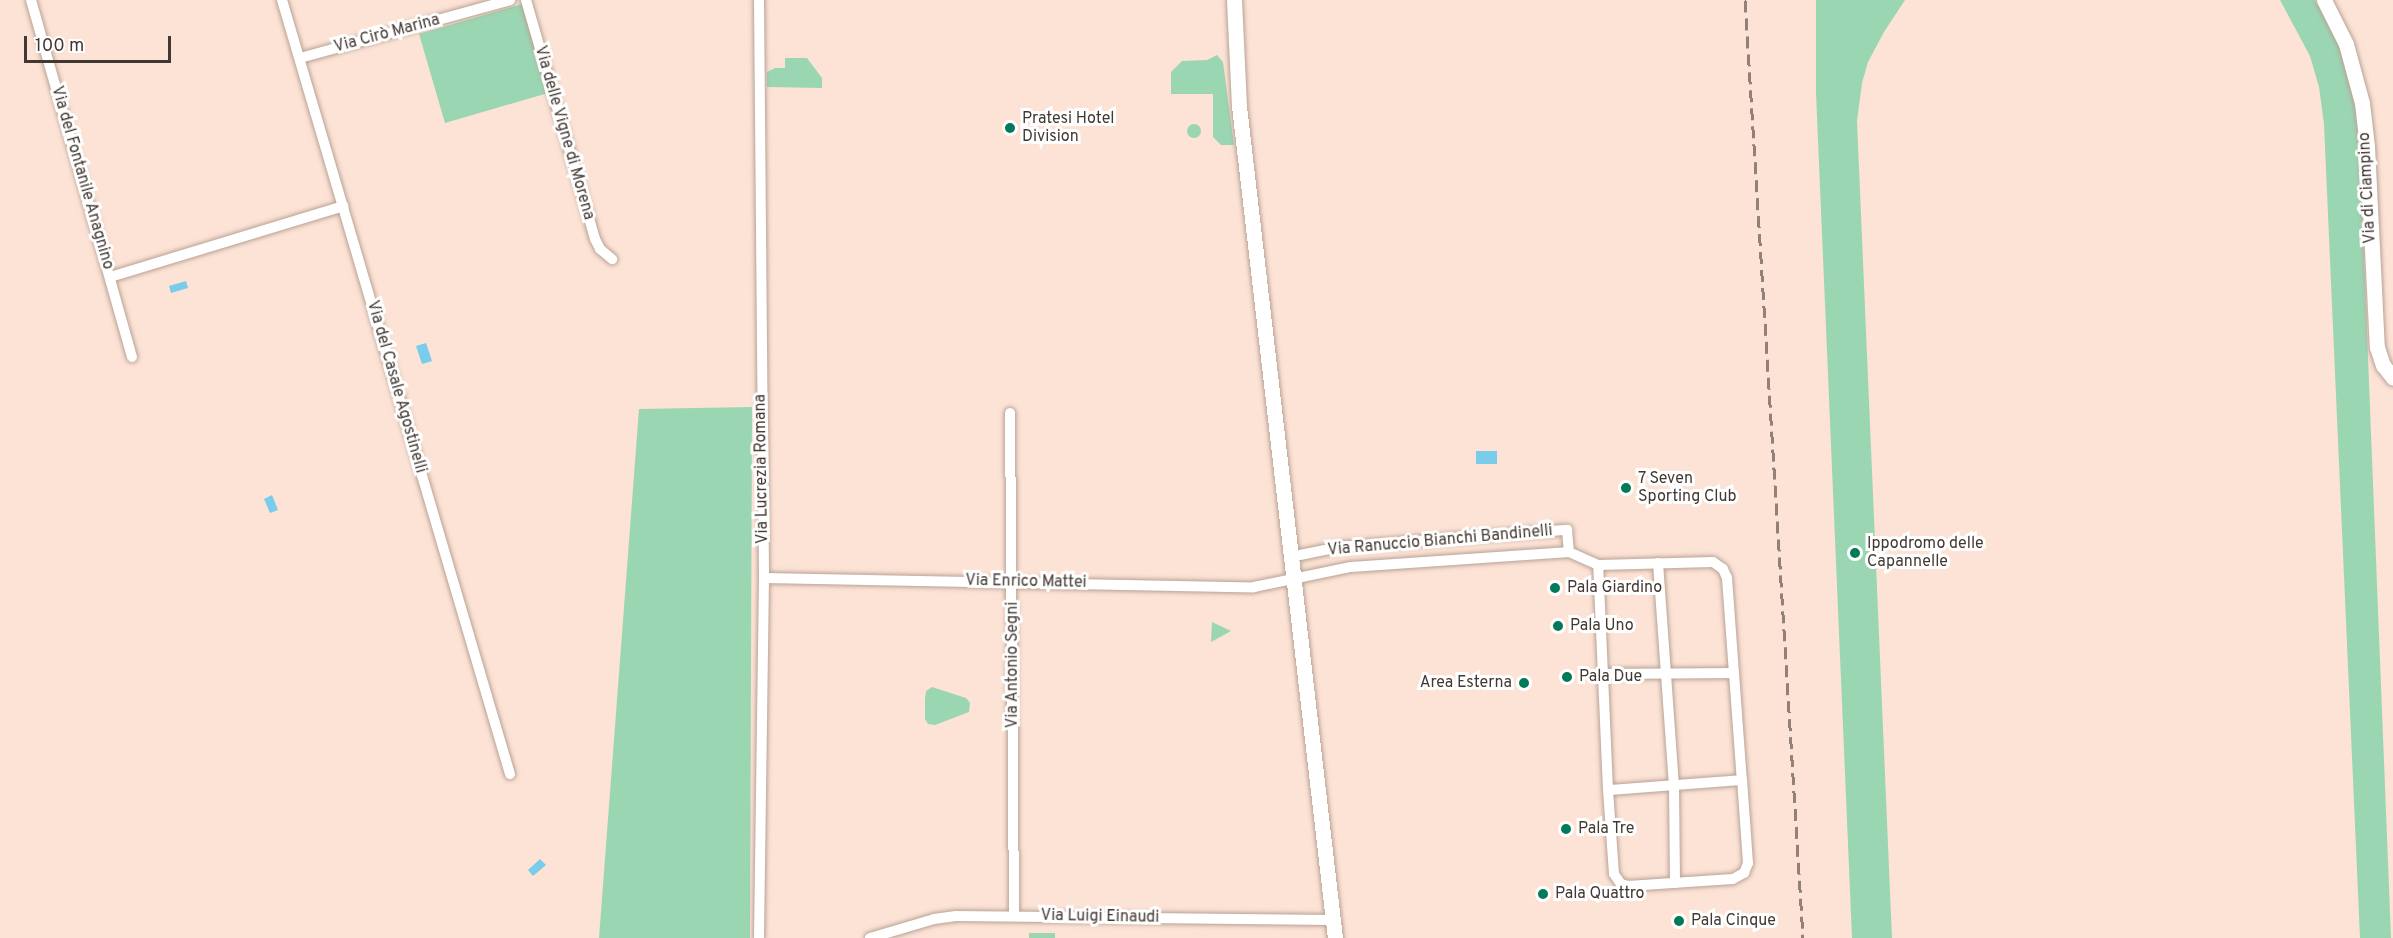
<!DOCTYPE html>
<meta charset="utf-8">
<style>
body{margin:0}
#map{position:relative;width:2393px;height:938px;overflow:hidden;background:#fce3d5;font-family:Overpass,sans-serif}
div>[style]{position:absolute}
.green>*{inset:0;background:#9bd6b3}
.round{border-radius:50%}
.water>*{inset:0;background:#79cdeb}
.roads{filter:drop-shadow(0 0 2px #b9a295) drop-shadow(0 0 2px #b9a295)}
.street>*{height:10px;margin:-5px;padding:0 5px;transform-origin:5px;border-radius:5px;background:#fff}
.secondary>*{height:15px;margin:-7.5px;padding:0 7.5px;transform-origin:7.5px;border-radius:7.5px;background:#fff}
.rail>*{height:3px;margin-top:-1.5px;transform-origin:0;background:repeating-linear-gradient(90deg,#918178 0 12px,transparent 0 18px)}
.dots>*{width:16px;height:16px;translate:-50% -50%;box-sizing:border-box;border:3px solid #fff;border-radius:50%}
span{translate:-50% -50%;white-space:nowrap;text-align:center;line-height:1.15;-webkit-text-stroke:6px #fff;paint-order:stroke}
.street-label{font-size:16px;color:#423833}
.poi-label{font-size:16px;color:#423833}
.left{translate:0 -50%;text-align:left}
.right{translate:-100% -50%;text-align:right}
.scale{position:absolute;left:24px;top:36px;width:147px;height:27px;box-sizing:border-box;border:3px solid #423833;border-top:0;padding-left:8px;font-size:18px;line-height:21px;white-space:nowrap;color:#423833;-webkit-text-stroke:4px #fff;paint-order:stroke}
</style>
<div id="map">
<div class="green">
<div style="clip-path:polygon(1816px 0,1905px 0,1884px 32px,1868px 62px,1862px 83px,1857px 121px,1892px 938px,1852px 938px,1816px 93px)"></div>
<div style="clip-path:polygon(2280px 0,2315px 0,2339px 45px,2355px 106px,2360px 155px,2391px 938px,2360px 938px,2324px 124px,2319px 87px,2310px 56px)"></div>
<div style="clip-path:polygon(522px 4px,548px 93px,445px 123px,419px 34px)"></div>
<div style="clip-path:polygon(1217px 55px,1223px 62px,1234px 145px,1221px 145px,1213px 137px,1213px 94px,1171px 94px,1171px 72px,1182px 61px,1207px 60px)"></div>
<div style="clip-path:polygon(785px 58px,807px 58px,822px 78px,822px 88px,767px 87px,767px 72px,775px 68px,785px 68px)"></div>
<div class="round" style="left:1187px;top:124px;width:14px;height:14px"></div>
<div style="clip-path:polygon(752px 407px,750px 938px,599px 938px,639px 409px)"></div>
<div style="clip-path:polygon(1212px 621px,1212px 622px,1231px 631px,1211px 642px)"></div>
<div style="clip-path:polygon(932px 687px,966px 698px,970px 703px,969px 712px,935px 725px,928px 724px,925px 719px,925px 699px,926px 691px)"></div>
<div style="clip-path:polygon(1029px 933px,1055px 933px,1055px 938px,1029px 938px)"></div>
</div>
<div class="water">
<div style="clip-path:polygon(186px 281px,188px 288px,171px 293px,169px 286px)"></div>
<div style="clip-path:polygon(426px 343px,432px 361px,422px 364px,416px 346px)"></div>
<div style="clip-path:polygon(1476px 451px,1497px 451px,1497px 464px,1476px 464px)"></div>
<div style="clip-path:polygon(272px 495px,278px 510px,270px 513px,264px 499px)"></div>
<div style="clip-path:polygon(540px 859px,546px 865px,533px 876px,528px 870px)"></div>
</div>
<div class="roads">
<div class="street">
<div style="left:31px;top:0;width:371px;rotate:74.2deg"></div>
<div style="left:282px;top:0;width:807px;rotate:73.59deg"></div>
<div style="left:526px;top:0;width:249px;rotate:73.9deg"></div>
<div style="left:595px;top:239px;width:11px;rotate:63deg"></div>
<div style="left:600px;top:249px;width:16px;rotate:40deg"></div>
<div style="left:759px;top:0;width:578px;rotate:89.5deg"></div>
<div style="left:764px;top:578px;width:360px;rotate:90.8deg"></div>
<div style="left:300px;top:58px;width:218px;rotate:-15.4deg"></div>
<div style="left:110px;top:277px;width:244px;rotate:-16.9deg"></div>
<div style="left:1010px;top:413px;width:503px;rotate:89.54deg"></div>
<div style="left:1290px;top:557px;width:50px;rotate:-11.5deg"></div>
<div style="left:1339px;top:547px;width:229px;rotate:-4.3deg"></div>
<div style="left:1567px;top:530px;width:22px;rotate:85deg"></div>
<div style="left:1658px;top:563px;width:224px;rotate:85.9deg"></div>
<div style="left:1674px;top:786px;width:97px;rotate:89.4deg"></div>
<div style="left:764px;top:578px;width:490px;rotate:1.1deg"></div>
<div style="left:1254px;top:587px;width:99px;rotate:-11.7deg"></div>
<div style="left:1351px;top:567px;width:219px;rotate:-3.9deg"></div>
<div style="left:1569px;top:552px;width:32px;rotate:24deg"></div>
<div style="left:1598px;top:565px;width:115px;rotate:-1.5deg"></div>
<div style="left:1713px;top:562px;width:12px;rotate:35deg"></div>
<div style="left:1723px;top:569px;width:10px;rotate:66deg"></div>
<div style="left:1727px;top:578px;width:203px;rotate:85.8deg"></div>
<div style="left:1742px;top:780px;width:134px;rotate:175.7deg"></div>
<div style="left:1608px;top:790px;width:225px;rotate:-92.5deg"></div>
<div style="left:1603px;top:674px;width:131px;rotate:-0.4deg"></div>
<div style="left:1608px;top:790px;width:84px;rotate:85.9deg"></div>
<div style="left:1614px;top:874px;width:12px;rotate:55deg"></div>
<div style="left:1621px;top:884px;width:7px;rotate:16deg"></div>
<div style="left:1628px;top:886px;width:105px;rotate:-3.8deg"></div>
<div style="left:1733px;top:879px;width:13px;rotate:-29deg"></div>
<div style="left:1744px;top:873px;width:11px;rotate:-68deg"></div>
<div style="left:1748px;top:863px;width:83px;rotate:-94.1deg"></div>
<div style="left:870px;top:938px;width:67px;rotate:-16.5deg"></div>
<div style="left:934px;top:919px;width:22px;rotate:-8deg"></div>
<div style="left:956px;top:916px;width:377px;rotate:0.6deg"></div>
</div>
<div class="secondary">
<div style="left:1234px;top:0;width:106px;rotate:87.3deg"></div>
<div style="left:1239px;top:106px;width:838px;rotate:83.42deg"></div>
<div style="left:2324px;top:0;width:49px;rotate:63.4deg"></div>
<div style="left:2346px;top:44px;width:61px;rotate:74.8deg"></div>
<div style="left:2362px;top:103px;width:43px;rotate:83.4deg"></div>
<div style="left:2367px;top:146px;width:201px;rotate:87.2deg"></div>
<div style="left:2377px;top:347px;width:19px;rotate:72deg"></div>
<div style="left:2383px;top:365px;width:16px;rotate:52deg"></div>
</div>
</div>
<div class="rail">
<div style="left:1745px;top:0;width:940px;rotate:86.46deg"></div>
</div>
<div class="dots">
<div style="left:1010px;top:128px;background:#017a58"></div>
<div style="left:1626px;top:488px;background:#017a58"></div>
<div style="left:1855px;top:553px;background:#017a58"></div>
<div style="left:1555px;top:588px;background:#017a58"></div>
<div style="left:1558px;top:626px;background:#017a58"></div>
<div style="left:1567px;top:677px;background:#017a58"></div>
<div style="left:1524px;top:683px;background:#017a58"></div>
<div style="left:1566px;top:829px;background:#017a58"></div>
<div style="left:1543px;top:894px;background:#017a58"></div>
<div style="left:1679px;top:921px;background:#017a58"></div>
</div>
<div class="street-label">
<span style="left:387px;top:34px;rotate:-15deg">Via Cirò Marina</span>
<span style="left:564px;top:133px;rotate:74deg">Via delle Vigne di Morena</span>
<span style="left:82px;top:178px;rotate:74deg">Via del Fontanile Anagnino</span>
<span style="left:2368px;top:188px;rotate:-93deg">Via di Ciampino</span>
<span style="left:396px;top:387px;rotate:74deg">Via del Casale Agostinelli</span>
<span style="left:762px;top:469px;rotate:-91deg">Via Lucrezia Romana</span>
<span style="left:1440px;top:541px;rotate:-5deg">Via Ranuccio Bianchi Bandinelli</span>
<span style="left:1026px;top:582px;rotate:1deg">Via Enrico Mattei</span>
<span style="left:1013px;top:665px;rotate:-90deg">Via Antonio Segni</span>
<span style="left:1100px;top:917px;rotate:1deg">Via Luigi Einaudi</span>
</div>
<div class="poi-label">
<span class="left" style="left:1022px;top:128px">Pratesi Hotel<br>Division</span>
<span class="left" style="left:1638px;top:488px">7 Seven<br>Sporting Club</span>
<span class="left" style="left:1867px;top:553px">Ippodromo delle<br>Capannelle</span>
<span class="left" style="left:1567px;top:588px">Pala Giardino</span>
<span class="left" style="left:1570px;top:626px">Pala Uno</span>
<span class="left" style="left:1579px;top:677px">Pala Due</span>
<span class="right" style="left:1512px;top:683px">Area Esterna</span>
<span class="left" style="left:1578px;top:829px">Pala Tre</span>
<span class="left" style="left:1555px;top:894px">Pala Quattro</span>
<span class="left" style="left:1691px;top:921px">Pala Cinque</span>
</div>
<div class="scale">100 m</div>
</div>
